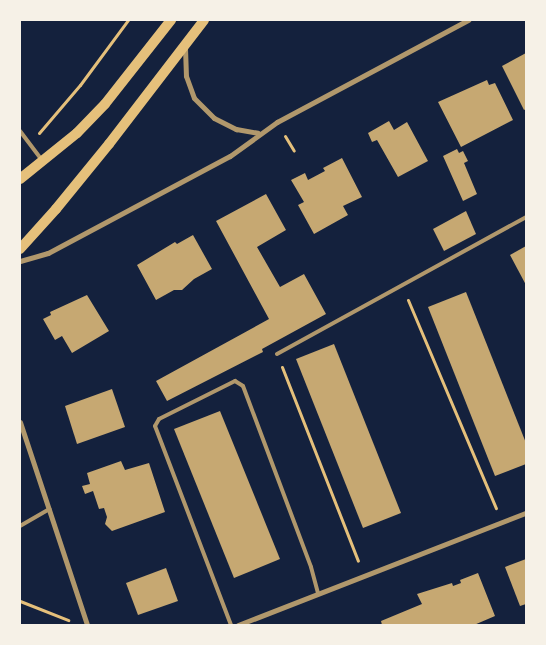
<!DOCTYPE html>
<style>
body{margin:0}
#map{position:relative;width:546px;height:645px;overflow:hidden;background:#14213d;font-family:"Asap Condensed",sans-serif}
div>[style]{position:absolute}
.building>*{inset:0;background:#c6a872}
.path>*{height:3px;margin:-1.5px;padding:0 1.5px;transform-origin:1.5px;border-radius:1.5px;background:#e5c07b}
.service>*{height:4px;margin:-2px;padding:0 2px;transform-origin:2px;border-radius:2px;background:#b1986c}
.minor>*{height:5px;margin:-2.5px;padding:0 2.5px;transform-origin:2.5px;border-radius:2.5px;background:#b1986c}
.secondary>*{height:10px;margin:-5px;padding:0 5px;transform-origin:5px;border-radius:5px;background:#e5c07b}
span{translate:-50% -50%;white-space:nowrap;text-align:center;line-height:1.15;-webkit-text-stroke:4px #f6f1e7;paint-order:stroke}
.frame{position:absolute;inset:0;border:21px solid #f6f1e7;pointer-events:none}
</style>
<div id="map">
<div class="building">
<div style="clip-path:polygon(526px 53px,526px 109px,524px 110px,502px 66px)"></div>
<div style="clip-path:polygon(487px 80px,489px 85px,495px 83px,513px 120px,461px 147px,438px 102px)"></div>
<div style="clip-path:polygon(389px 121px,394px 130px,407px 122px,428px 161px,398px 177px,377px 140px,372px 142px,368px 133px)"></div>
<div style="clip-path:polygon(457px 149px,459px 153px,463px 151px,468px 161px,464px 163px,477px 194px,463px 201px,443px 156px)"></div>
<div style="clip-path:polygon(342px 158px,362px 197px,343px 206px,348px 215px,314px 234px,298px 205px,304px 202px,291px 180px,305px 173px,308px 180px,325px 171px,323px 168px)"></div>
<div style="clip-path:polygon(266px 194px,286px 230px,257px 247px,280px 287px,304px 274px,326px 314px,262px 349px,263px 352px,167px 401px,156px 381px,269px 319px,216px 221px)"></div>
<div style="clip-path:polygon(466px 211px,476px 234px,444px 251px,433px 229px)"></div>
<div style="clip-path:polygon(193px 235px,212px 269px,194px 279px,182px 290px,174px 290px,156px 300px,137px 265px,175px 242px,177px 244px)"></div>
<div style="clip-path:polygon(526px 246px,526px 285px,510px 255px)"></div>
<div style="clip-path:polygon(466px 292px,526px 443px,526px 464px,495px 476px,428px 307px)"></div>
<div style="clip-path:polygon(87px 295px,109px 331px,72px 353px,62px 336px,55px 340px,43px 319px,51px 315px,50px 312px)"></div>
<div style="clip-path:polygon(334px 344px,401px 513px,363px 528px,296px 359px)"></div>
<div style="clip-path:polygon(112px 389px,125px 427px,77px 444px,65px 406px)"></div>
<div style="clip-path:polygon(220px 411px,280px 559px,234px 578px,174px 429px)"></div>
<div style="clip-path:polygon(121px 461px,125px 470px,149px 463px,165px 512px,112px 531px,105px 524px,107px 517px,104px 508px,99px 509px,93px 491px,85px 494px,82px 486px,90px 484px,87px 473px)"></div>
<div style="clip-path:polygon(526px 559px,526px 604px,520px 606px,505px 567px)"></div>
<div style="clip-path:polygon(166px 568px,178px 601px,138px 615px,126px 583px)"></div>
<div style="clip-path:polygon(478px 573px,495px 616px,474px 625px,382px 625px,381px 621px,422px 604px,417px 594px,452px 583px,453px 586px,461px 583px,460px 580px)"></div>
</div>
<div class="path">
<div style="left:39px;top:133px;width:63px;rotate:-49.5deg"></div>
<div style="left:80px;top:85px;width:81px;rotate:-53.6deg"></div>
<div style="left:285px;top:136px;width:17px;rotate:59deg"></div>
<div style="left:408px;top:300px;width:226px;rotate:67.1deg"></div>
<div style="left:282px;top:367px;width:208px;rotate:68.6deg"></div>
<div style="left:20px;top:601px;width:52px;rotate:21.6deg"></div>
</div>
<div class="service">
<div style="left:20px;top:131px;width:36px;rotate:53deg"></div>
<div style="left:277px;top:354px;width:284px;rotate:-28.8deg"></div>
<div style="left:20px;top:526px;width:34px;rotate:-30deg"></div>
<div style="left:231px;top:625px;width:213px;rotate:-110.9deg"></div>
<div style="left:155px;top:426px;width:8px;rotate:-60deg"></div>
<div style="left:159px;top:419px;width:85px;rotate:-26.6deg"></div>
<div style="left:235px;top:381px;width:9px;rotate:32deg"></div>
<div style="left:243px;top:386px;width:193px;rotate:69.4deg"></div>
<div style="left:311px;top:567px;width:28px;rotate:75deg"></div>
</div>
<div class="minor">
<div style="left:185px;top:48px;width:28px;rotate:88deg"></div>
<div style="left:186px;top:76px;width:23px;rotate:70deg"></div>
<div style="left:194px;top:98px;width:28px;rotate:45deg"></div>
<div style="left:214px;top:118px;width:25px;rotate:27deg"></div>
<div style="left:236px;top:129px;width:22px;rotate:10deg"></div>
<div style="left:20px;top:261px;width:29px;rotate:-16deg"></div>
<div style="left:48px;top:253px;width:206px;rotate:-28.1deg"></div>
<div style="left:230px;top:156px;width:58px;rotate:-35.9deg"></div>
<div style="left:277px;top:122px;width:217px;rotate:-28.1deg"></div>
<div style="left:20px;top:422px;width:214px;rotate:71.7deg"></div>
<div style="left:238px;top:625px;width:309px;rotate:-21.3deg"></div>
</div>
<div class="secondary">
<div style="left:20px;top:179px;width:73px;rotate:-38.9deg"></div>
<div style="left:77px;top:133px;width:40px;rotate:-46deg"></div>
<div style="left:105px;top:104px;width:107px;rotate:-51.8deg"></div>
<div style="left:20px;top:249px;width:54px;rotate:-48deg"></div>
<div style="left:56px;top:209px;width:84px;rotate:-50.8deg"></div>
<div style="left:109px;top:144px;width:156px;rotate:-52.5deg"></div>
</div>
<div class="frame"></div>
</div>
